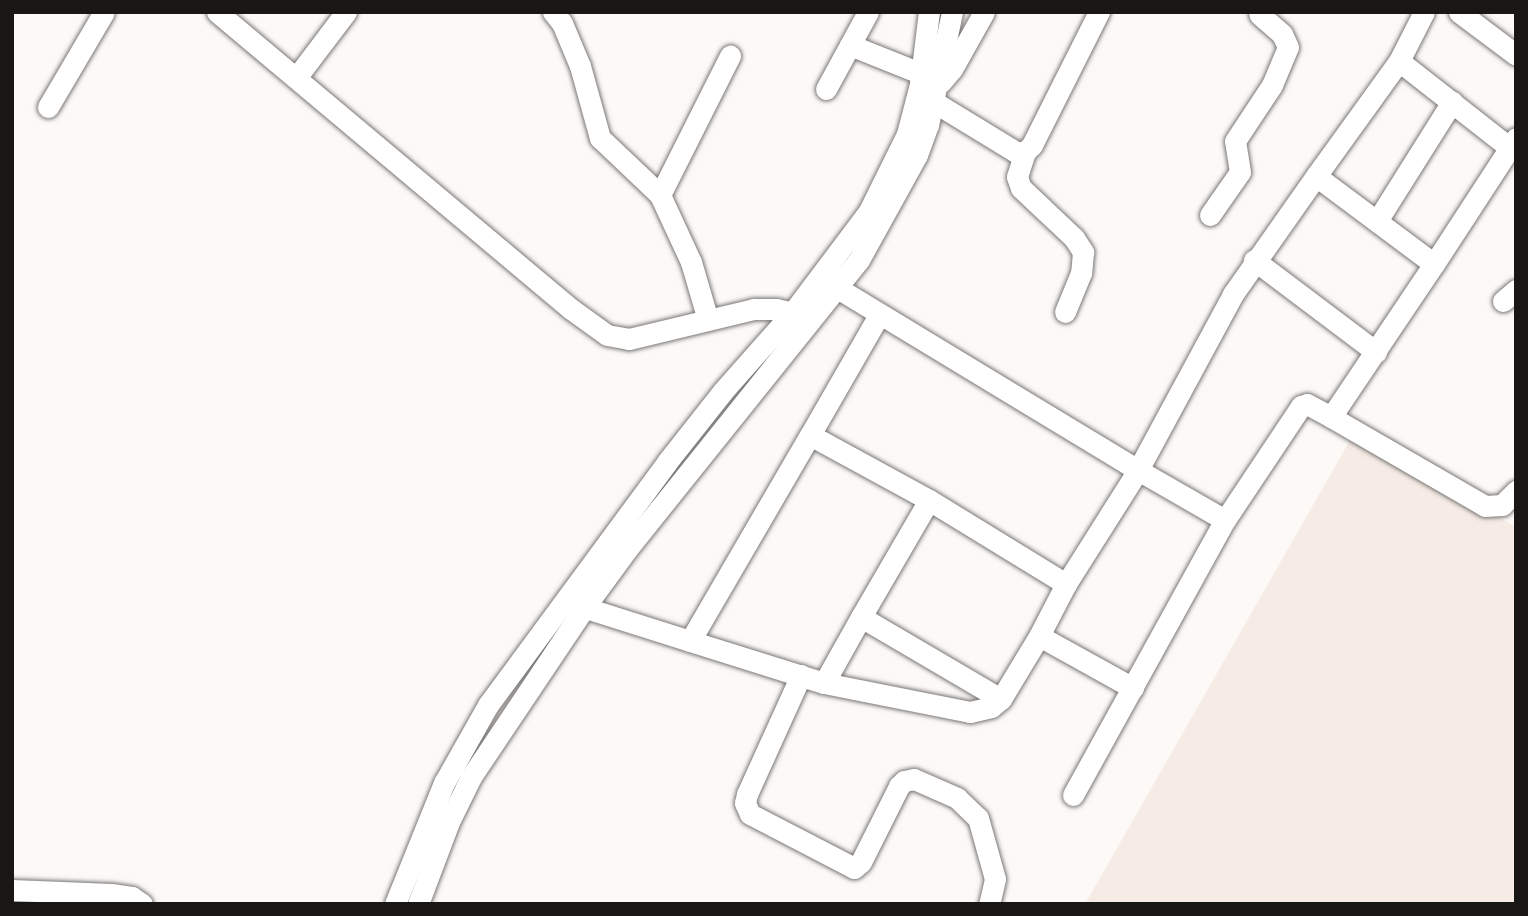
<!DOCTYPE html>
<style>
body{margin:0}
#map{position:relative;width:1528px;height:916px;overflow:hidden;background:#fcf9f7;font-family:"Roboto Condensed",sans-serif}
div>[style]{position:absolute}
.built>*{inset:0;background:#f6ece5}
.roads{filter:drop-shadow(0 0 2px #7a7775) drop-shadow(0 0 2px #7a7775)}
.minor>*{height:21px;margin:-10.5px;padding:0 10.5px;transform-origin:10.5px;border-radius:10.5px;background:#fff}
span{translate:-50% -50%;white-space:nowrap;text-align:center;line-height:1.15;-webkit-text-stroke:6px #fff;paint-order:stroke}
.frame{position:absolute;inset:0;border:14px solid #181716;pointer-events:none}
</style>
<div id="map">
<div class="built">
<div style="clip-path:polygon(1353px 435px,1516px 527px,1516px 904px,1085px 904px)"></div>
</div>
<div class="roads">
<div class="minor">
<div style="left:217px;top:12px;width:462px;rotate:40deg"></div>
<div style="left:571px;top:309px;width:44px;rotate:35.8deg"></div>
<div style="left:607px;top:335px;width:22px;rotate:10deg"></div>
<div style="left:629px;top:339px;width:129px;rotate:-13.5deg"></div>
<div style="left:754px;top:309px;width:22px"></div>
<div style="left:776px;top:309px;width:28px;rotate:13deg"></div>
<div style="left:553px;top:12px;width:14px;rotate:51deg"></div>
<div style="left:562px;top:23px;width:47px;rotate:67.3deg"></div>
<div style="left:580px;top:66px;width:75px;rotate:74.5deg"></div>
<div style="left:600px;top:138px;width:83px;rotate:43.5deg"></div>
<div style="left:660px;top:195px;width:74px;rotate:65.2deg"></div>
<div style="left:691px;top:262px;width:60px;rotate:73.7deg"></div>
<div style="left:1459px;top:12px;width:71px;rotate:37deg"></div>
<div style="left:850px;top:45px;width:78px;rotate:21.9deg"></div>
<div style="left:1399px;top:61px;width:141px;rotate:38.1deg"></div>
<div style="left:296px;top:78px;width:83px;rotate:-52.9deg"></div>
<div style="left:941px;top:82px;width:17px;rotate:-50deg"></div>
<div style="left:952px;top:69px;width:65px;rotate:-60.7deg"></div>
<div style="left:826px;top:89px;width:88px;rotate:-61.4deg"></div>
<div style="left:923px;top:99px;width:11px;rotate:15deg"></div>
<div style="left:934px;top:102px;width:96px;rotate:31.4deg"></div>
<div style="left:1016px;top:152px;width:9px"></div>
<div style="left:1025px;top:152px;width:10px;rotate:-45deg"></div>
<div style="left:1032px;top:145px;width:149px;rotate:-63.3deg"></div>
<div style="left:48px;top:107px;width:110px;rotate:-59.5deg"></div>
<div style="left:1025px;top:152px;width:26px;rotate:108deg"></div>
<div style="left:1017px;top:177px;width:12px;rotate:70deg"></div>
<div style="left:1021px;top:188px;width:73px;rotate:43.3deg"></div>
<div style="left:1074px;top:238px;width:17px;rotate:57deg"></div>
<div style="left:1083px;top:252px;width:21px;rotate:95deg"></div>
<div style="left:1081px;top:273px;width:42px;rotate:112.3deg"></div>
<div style="left:660px;top:195px;width:156px;rotate:-63.3deg"></div>
<div style="left:1210px;top:215px;width:52px;rotate:-55.1deg"></div>
<div style="left:1240px;top:172px;width:31px;rotate:-99deg"></div>
<div style="left:1235px;top:141px;width:67px;rotate:-56.5deg"></div>
<div style="left:1272px;top:85px;width:41px;rotate:-67.2deg"></div>
<div style="left:1288px;top:47px;width:14px;rotate:-115deg"></div>
<div style="left:1282px;top:34px;width:30px;rotate:-139deg"></div>
<div style="left:1377px;top:221px;width:141px;rotate:-57.8deg"></div>
<div style="left:1254px;top:260px;width:153px;rotate:37deg"></div>
<div style="left:1434px;top:264px;width:150px;rotate:-56.9deg"></div>
<div style="left:839px;top:289px;width:350px;rotate:31.2deg"></div>
<div style="left:1138px;top:470px;width:200px;rotate:-61.6deg"></div>
<div style="left:1233px;top:294px;width:144px;rotate:-54.9deg"></div>
<div style="left:1503px;top:301px;width:17px;rotate:-40deg"></div>
<div style="left:879px;top:315px;width:138px;rotate:119.9deg"></div>
<div style="left:810px;top:435px;width:136px;rotate:28.6deg"></div>
<div style="left:929px;top:500px;width:161px;rotate:31.5deg"></div>
<div style="left:1331px;top:417px;width:178px;rotate:30deg"></div>
<div style="left:1485px;top:506px;width:17px;rotate:-3deg"></div>
<div style="left:1502px;top:505px;width:20px;rotate:-45deg"></div>
<div style="left:929px;top:500px;width:135px;rotate:120.2deg"></div>
<div style="left:861px;top:617px;width:162px;rotate:30.4deg"></div>
<div style="left:1001px;top:699px;width:74px;rotate:-58.9deg"></div>
<div style="left:573px;top:604px;width:123px;rotate:17.5deg"></div>
<div style="left:690px;top:641px;width:238px;rotate:-59.8deg"></div>
<div style="left:690px;top:641px;width:140px;rotate:17.4deg"></div>
<div style="left:824px;top:683px;width:76px;rotate:-60.7deg"></div>
<div style="left:801px;top:675px;width:131px;rotate:114.4deg"></div>
<div style="left:747px;top:794px;width:9px;rotate:103deg"></div>
<div style="left:745px;top:803px;width:12px;rotate:66deg"></div>
<div style="left:750px;top:814px;width:117px;rotate:27.4deg"></div>
<div style="left:854px;top:868px;width:9px;rotate:-41deg"></div>
<div style="left:861px;top:862px;width:85px;rotate:-63.4deg"></div>
<div style="left:899px;top:786px;width:7px;rotate:-45deg"></div>
<div style="left:904px;top:781px;width:10px;rotate:-11deg"></div>
<div style="left:914px;top:779px;width:47px;rotate:23.8deg"></div>
<div style="left:957px;top:798px;width:29px;rotate:44deg"></div>
<div style="left:978px;top:818px;width:63px;rotate:74.4deg"></div>
<div style="left:995px;top:879px;width:26px;rotate:103deg"></div>
<div style="left:824px;top:683px;width:149px;rotate:11.2deg"></div>
<div style="left:970px;top:712px;width:22px;rotate:-13deg"></div>
<div style="left:991px;top:707px;width:13px;rotate:-39deg"></div>
<div style="left:1133px;top:688px;width:107px;rotate:-151deg"></div>
<div style="left:1039px;top:636px;width:59px;rotate:-62.6deg"></div>
<div style="left:1066px;top:584px;width:135px;rotate:-57.7deg"></div>
<div style="left:1138px;top:470px;width:100px;rotate:29.9deg"></div>
<div style="left:1225px;top:520px;width:137px;rotate:-56.3deg"></div>
<div style="left:1301px;top:406px;width:6px;rotate:-18deg"></div>
<div style="left:1307px;top:404px;width:27px;rotate:28deg"></div>
<div style="left:1331px;top:417px;width:184px;rotate:-56.1deg"></div>
<div style="left:1434px;top:264px;width:147px;rotate:-143.3deg"></div>
<div style="left:1316px;top:176px;width:142px;rotate:-54.2deg"></div>
<div style="left:1399px;top:61px;width:55px;rotate:-63deg"></div>
<div style="left:1073px;top:795px;width:314px;rotate:-61.1deg"></div>
<div style="left:12px;top:890px;width:99px;rotate:2.3deg"></div>
<div style="left:111px;top:894px;width:21px;rotate:8deg"></div>
<div style="left:132px;top:897px;width:12px;rotate:35deg"></div>
<div style="left:395px;top:904px;width:131px;rotate:-68deg"></div>
<div style="left:444px;top:783px;width:90px;rotate:-60.6deg"></div>
<div style="left:488px;top:705px;width:302px;rotate:-53.6deg"></div>
<div style="left:667px;top:462px;width:90px;rotate:-51.7deg"></div>
<div style="left:723px;top:391px;width:106px;rotate:-48.5deg"></div>
<div style="left:793px;top:312px;width:126px;rotate:-53deg"></div>
<div style="left:869px;top:211px;width:86px;rotate:-63.7deg"></div>
<div style="left:907px;top:134px;width:52px;rotate:-75.4deg"></div>
<div style="left:920px;top:84px;width:73px;rotate:-82.9deg"></div>
<div style="left:418px;top:904px;width:88px;rotate:-69.3deg"></div>
<div style="left:449px;top:822px;width:50px;rotate:-63.9deg"></div>
<div style="left:471px;top:777px;width:203px;rotate:-56.2deg"></div>
<div style="left:584px;top:608px;width:74px;rotate:-53.7deg"></div>
<div style="left:628px;top:548px;width:369px;rotate:-51.3deg"></div>
<div style="left:859px;top:260px;width:120px;rotate:-61.1deg"></div>
<div style="left:917px;top:155px;width:32px;rotate:-70deg"></div>
<div style="left:928px;top:125px;width:116px;rotate:-78deg"></div>
</div>
</div>
<div class="frame"></div>
</div>
